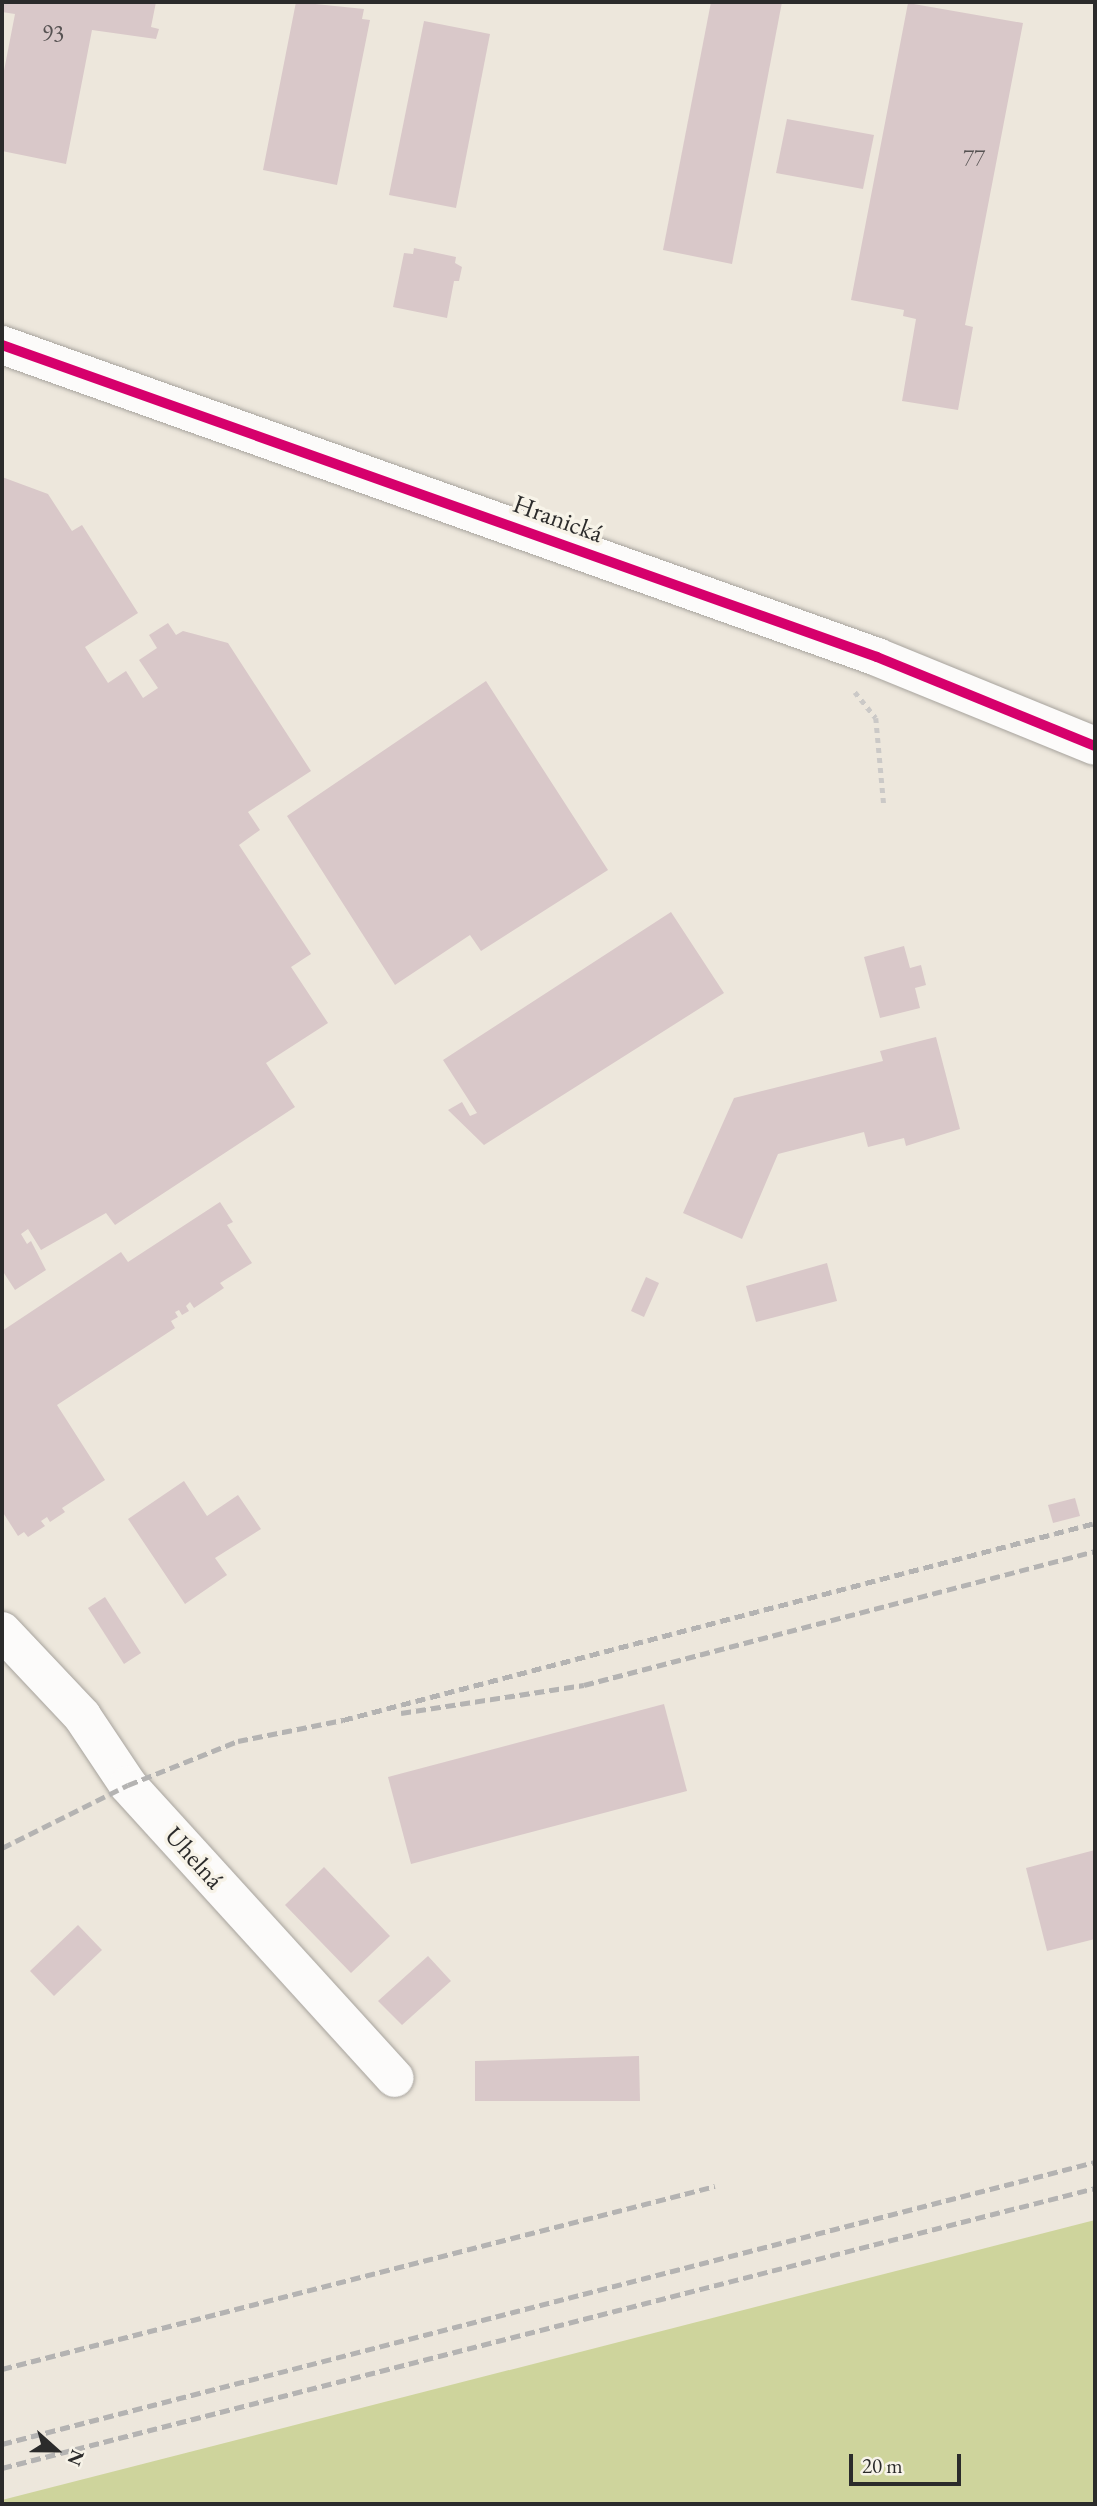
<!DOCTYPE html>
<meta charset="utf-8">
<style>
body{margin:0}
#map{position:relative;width:1097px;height:2506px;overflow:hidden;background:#ede7dc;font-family:"EB Garamond",serif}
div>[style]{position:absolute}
.green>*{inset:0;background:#ced49c}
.building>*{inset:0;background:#d9c8c9}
.path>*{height:4.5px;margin-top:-2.25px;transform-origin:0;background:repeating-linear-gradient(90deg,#cbc9c7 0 5px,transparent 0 10px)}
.roads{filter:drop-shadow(0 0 2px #a7a39d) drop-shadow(0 0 2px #a7a39d)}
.minor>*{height:38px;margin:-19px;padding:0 19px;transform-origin:19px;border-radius:19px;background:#fcfbfa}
.rail>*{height:5px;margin-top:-2.5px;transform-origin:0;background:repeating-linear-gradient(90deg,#b4b3b2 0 10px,transparent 0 15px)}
.cycleway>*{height:10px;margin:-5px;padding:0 5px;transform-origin:5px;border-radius:5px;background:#d6006c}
span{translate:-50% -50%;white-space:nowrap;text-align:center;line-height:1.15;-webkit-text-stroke:7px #f7f3e8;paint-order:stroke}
.number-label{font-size:23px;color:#565252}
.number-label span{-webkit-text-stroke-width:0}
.street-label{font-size:26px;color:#2b2b2b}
.frame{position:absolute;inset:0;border:4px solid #2b2b2b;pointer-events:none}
.north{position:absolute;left:21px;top:2415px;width:70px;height:70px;-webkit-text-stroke:5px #f7f3e8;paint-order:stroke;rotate:111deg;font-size:19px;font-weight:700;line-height:28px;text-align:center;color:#2b2b2b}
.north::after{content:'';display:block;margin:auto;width:24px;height:32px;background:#2b2b2b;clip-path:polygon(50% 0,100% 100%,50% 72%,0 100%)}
.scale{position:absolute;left:849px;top:2454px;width:112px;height:32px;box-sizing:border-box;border:4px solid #2b2b2b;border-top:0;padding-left:9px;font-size:21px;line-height:24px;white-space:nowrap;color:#2b2b2b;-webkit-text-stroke:5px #f7f3e8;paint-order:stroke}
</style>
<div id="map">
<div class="green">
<div style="clip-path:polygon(1095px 2220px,1095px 2504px,2px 2504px,2px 2500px)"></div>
</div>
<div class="building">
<div style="clip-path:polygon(2px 2px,156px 2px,151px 27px,159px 29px,156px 39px,92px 30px,66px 164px,2px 151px,2px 81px,15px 14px,2px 12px)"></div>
<div style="clip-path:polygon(296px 2px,364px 9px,362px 19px,370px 20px,337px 185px,263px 170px)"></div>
<div style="clip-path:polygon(711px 2px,782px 2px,732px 264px,663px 250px)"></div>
<div style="clip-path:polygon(908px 3px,1023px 23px,965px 325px,973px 327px,958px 410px,902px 401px,916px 319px,903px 316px,904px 310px,851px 300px)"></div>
<div style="clip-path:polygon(424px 21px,490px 34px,456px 208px,389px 195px)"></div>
<div style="clip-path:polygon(787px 119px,874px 135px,863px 189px,776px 173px)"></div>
<div style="clip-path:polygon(414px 248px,456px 257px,455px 263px,462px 267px,459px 281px,454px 281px,447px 318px,393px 307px,404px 253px,413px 254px)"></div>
<div style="clip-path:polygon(2px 477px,48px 494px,72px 531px,82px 525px,138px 613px,85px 647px,108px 683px,126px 671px,143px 698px,158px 688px,139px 660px,157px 648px,149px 635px,168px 623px,176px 635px,183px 631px,228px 643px,311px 771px,248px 812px,260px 830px,239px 845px,311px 954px,291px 967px,328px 1023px,266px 1063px,295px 1107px,115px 1225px,106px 1213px,41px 1250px,28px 1229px,21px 1234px,27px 1244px,31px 1241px,46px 1270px,15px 1290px,2px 1270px)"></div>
<div style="clip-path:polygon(486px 681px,608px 870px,481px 951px,470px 935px,395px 985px,287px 816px)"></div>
<div style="clip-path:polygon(671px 912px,724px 993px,484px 1145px,448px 1110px,462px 1102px,470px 1116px,477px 1113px,443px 1060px)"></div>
<div style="clip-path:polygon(904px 946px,910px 968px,921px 965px,926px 985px,915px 988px,920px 1008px,880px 1018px,864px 957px)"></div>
<div style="clip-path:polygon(936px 1037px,960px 1129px,906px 1146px,904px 1138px,868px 1147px,864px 1132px,778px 1154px,742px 1239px,683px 1213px,734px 1098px,883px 1061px,880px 1051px)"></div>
<div style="clip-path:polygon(220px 1202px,233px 1222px,227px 1225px,252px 1263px,220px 1283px,224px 1288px,194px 1308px,190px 1302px,186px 1306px,189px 1311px,182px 1315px,179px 1310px,175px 1312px,178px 1317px,171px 1321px,175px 1328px,57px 1405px,105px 1480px,62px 1508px,65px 1512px,50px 1522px,47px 1517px,41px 1521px,45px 1526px,28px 1537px,24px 1532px,18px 1536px,2px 1511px,2px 1331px,121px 1252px,128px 1262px)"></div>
<div style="clip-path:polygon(827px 1263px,837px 1301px,756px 1322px,746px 1286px)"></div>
<div style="clip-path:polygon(646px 1277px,659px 1283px,644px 1317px,631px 1311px)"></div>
<div style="clip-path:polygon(184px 1481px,207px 1516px,238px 1495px,261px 1529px,215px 1558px,227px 1575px,185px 1604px,128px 1519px)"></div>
<div style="clip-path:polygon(1075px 1498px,1080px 1516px,1053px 1523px,1048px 1505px)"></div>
<div style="clip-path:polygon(105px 1597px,141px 1653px,124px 1664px,88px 1608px)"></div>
<div style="clip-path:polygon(664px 1704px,687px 1791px,411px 1864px,388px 1777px)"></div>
<div style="clip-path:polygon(1095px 1850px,1095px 1939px,1047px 1951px,1026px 1868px)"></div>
<div style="clip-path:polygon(324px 1867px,390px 1936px,351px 1973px,285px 1905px)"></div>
<div style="clip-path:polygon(78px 1925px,102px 1950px,54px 1996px,30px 1971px)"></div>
<div style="clip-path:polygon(428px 1956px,451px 1981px,402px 2025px,378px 2001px)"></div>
<div style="clip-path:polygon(639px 2056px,640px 2101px,475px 2101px,475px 2061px)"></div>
</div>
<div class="path">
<div style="left:855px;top:692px;width:33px;rotate:51deg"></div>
<div style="left:876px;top:718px;width:88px;rotate:84.8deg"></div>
</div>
<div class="roads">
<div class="minor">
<div style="left:2px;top:345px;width:929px;rotate:19.62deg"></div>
<div style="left:877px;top:657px;width:235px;rotate:22.2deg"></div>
<div style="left:2px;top:1631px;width:117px;rotate:46.7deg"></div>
<div style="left:82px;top:1716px;width:83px;rotate:56.3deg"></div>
<div style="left:128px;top:1785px;width:396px;rotate:47.7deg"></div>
</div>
</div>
<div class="rail">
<div style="left:401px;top:1713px;width:185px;rotate:-8.7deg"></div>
<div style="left:584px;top:1685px;width:528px;rotate:-14.69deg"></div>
<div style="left:2px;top:1848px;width:141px;rotate:-26.6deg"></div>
<div style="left:128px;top:1785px;width:118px;rotate:-21.8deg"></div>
<div style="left:238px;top:1741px;width:107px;rotate:-11.3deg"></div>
<div style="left:343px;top:1720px;width:777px;rotate:-14.68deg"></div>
<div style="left:2px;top:2369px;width:736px;rotate:-14.39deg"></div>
<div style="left:2px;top:2444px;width:1129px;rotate:-14.47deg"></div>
<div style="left:2px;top:2468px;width:1128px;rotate:-14.37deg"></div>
</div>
<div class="cycleway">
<div style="left:2px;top:345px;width:929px;rotate:19.62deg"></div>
<div style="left:877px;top:657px;width:235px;rotate:22.2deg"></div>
</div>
<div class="number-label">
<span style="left:53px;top:33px">93</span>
<span style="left:974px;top:158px">77</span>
</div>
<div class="street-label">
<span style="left:558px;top:519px;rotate:20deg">Hranická</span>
<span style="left:194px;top:1858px;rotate:48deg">Uhelná</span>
</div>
<div class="frame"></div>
<div class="north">N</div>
<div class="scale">20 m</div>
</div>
